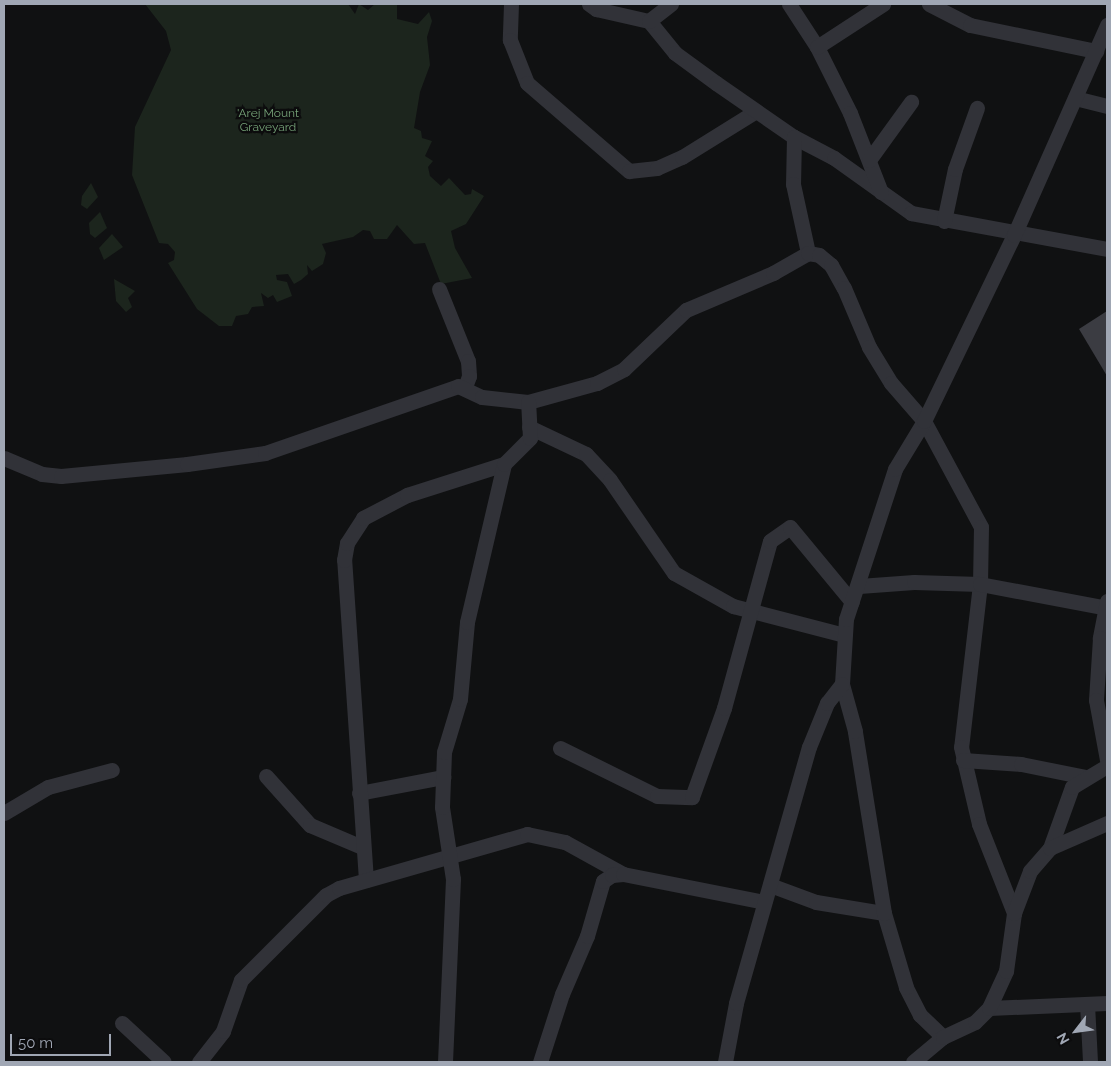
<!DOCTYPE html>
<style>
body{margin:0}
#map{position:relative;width:1111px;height:1066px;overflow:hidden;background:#101112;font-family:Raleway,sans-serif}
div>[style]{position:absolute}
.green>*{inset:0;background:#1c251d}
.building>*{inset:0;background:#3b3c42}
.minor>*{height:15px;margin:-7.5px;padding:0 7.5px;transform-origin:7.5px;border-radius:7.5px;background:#313238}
span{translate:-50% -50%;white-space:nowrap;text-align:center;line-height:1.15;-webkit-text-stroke:4.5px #0c0c0d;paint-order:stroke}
.park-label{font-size:12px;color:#75a177}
.frame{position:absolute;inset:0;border:5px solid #a0a7b4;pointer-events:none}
.north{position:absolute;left:1051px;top:1006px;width:50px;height:50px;-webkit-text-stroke:4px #0c0c0d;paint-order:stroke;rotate:240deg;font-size:14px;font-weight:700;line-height:20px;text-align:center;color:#a0a7b4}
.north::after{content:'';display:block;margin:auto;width:18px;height:22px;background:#a0a7b4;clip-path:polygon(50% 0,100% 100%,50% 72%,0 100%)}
.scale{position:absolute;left:10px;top:1034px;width:101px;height:22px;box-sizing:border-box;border:2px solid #a0a7b4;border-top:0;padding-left:6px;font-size:15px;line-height:18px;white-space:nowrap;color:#a0a7b4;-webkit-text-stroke:4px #0c0c0d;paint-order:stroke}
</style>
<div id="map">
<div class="green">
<div style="clip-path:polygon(145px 4px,348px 4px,355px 14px,359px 4px,368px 10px,375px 4px,397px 4px,397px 19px,418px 24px,429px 12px,432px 21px,427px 37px,430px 65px,420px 92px,414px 128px,421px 131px,422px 138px,432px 141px,425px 156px,433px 161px,428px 167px,430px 176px,441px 186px,449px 178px,465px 195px,471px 194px,472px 189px,484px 196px,466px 224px,451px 231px,455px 248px,472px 278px,441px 284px,425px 243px,414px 244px,397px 225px,387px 239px,374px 239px,370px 231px,363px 230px,353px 237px,322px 244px,326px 253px,323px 264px,312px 271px,307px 265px,308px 274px,301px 280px,294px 284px,288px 274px,276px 275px,277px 280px,287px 282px,292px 296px,277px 302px,273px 295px,268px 298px,261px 293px,264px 306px,252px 307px,248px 314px,236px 316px,232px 326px,219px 326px,197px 309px,168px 263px,174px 260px,175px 252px,168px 244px,159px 243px,132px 175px,135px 127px,171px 50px,166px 31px)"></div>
<div style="clip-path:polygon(91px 183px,98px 197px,87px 209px,81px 205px,82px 196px)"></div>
<div style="clip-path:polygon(100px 212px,107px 228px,95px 238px,90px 234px,89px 223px)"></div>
<div style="clip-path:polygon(112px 234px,123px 247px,104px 260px,99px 248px)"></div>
<div style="clip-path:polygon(114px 279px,135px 291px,128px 298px,132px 307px,126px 312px,116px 301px)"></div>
</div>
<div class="building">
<div style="clip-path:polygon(1107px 311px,1107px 376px,1079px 329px)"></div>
</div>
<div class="minor">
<div style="left:511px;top:4px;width:36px;rotate:92deg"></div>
<div style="left:510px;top:40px;width:46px;rotate:68.4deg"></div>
<div style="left:527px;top:83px;width:135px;rotate:40.8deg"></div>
<div style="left:629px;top:171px;width:28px;rotate:-6deg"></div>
<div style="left:657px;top:168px;width:27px;rotate:-24deg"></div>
<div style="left:682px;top:157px;width:87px;rotate:-31.9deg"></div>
<div style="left:589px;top:4px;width:9px;rotate:36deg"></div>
<div style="left:596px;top:9px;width:54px;rotate:12.8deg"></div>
<div style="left:649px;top:21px;width:41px;rotate:50.9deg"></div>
<div style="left:675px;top:53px;width:51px;rotate:36.2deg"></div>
<div style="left:716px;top:83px;width:95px;rotate:34.7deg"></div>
<div style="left:794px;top:137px;width:45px;rotate:27.7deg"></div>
<div style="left:834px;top:158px;width:95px;rotate:35.5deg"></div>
<div style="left:911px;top:213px;width:199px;rotate:10.4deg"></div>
<div style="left:789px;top:4px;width:51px;rotate:56.9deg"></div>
<div style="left:817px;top:47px;width:74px;rotate:63.4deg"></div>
<div style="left:850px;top:113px;width:85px;rotate:68.6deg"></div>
<div style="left:929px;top:4px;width:46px;rotate:27.1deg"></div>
<div style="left:970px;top:25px;width:129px;rotate:11.7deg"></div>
<div style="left:649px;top:21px;width:28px;rotate:-38deg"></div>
<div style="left:817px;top:47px;width:79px;rotate:-33.1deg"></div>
<div style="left:1075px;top:98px;width:33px;rotate:14deg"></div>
<div style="left:794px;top:137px;width:47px;rotate:91.2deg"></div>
<div style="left:793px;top:184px;width:71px;rotate:77.7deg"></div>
<div style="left:869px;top:160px;width:72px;rotate:-54.1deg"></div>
<div style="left:944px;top:221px;width:53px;rotate:-78.1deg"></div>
<div style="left:955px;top:169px;width:65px;rotate:-70.2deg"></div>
<div style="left:439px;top:289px;width:78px;rotate:68.1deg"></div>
<div style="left:468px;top:361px;width:15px;rotate:86deg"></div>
<div style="left:469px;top:376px;width:12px;rotate:110deg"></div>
<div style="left:529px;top:427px;width:63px;rotate:25.3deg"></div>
<div style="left:586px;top:454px;width:35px;rotate:47deg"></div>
<div style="left:610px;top:480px;width:113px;rotate:55.5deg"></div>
<div style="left:674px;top:573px;width:68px;rotate:29.2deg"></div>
<div style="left:733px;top:606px;width:115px;rotate:14.6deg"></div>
<div style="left:4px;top:458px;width:41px;rotate:22.8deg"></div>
<div style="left:42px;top:474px;width:19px;rotate:6deg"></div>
<div style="left:61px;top:476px;width:127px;rotate:-5.4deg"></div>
<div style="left:187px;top:464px;width:79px;rotate:-8deg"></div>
<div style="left:265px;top:453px;width:204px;rotate:-19.1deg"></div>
<div style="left:458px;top:386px;width:26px;rotate:25deg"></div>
<div style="left:482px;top:397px;width:46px;rotate:6.2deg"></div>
<div style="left:528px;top:402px;width:72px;rotate:-15.4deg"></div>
<div style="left:597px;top:383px;width:30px;rotate:-27deg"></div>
<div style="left:624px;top:369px;width:86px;rotate:-43.6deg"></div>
<div style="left:686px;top:310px;width:95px;rotate:-23deg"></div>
<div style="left:773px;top:273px;width:40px;rotate:-29.7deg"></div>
<div style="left:808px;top:253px;width:11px;rotate:10deg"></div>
<div style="left:819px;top:255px;width:16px;rotate:40deg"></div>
<div style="left:831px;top:265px;width:26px;rotate:61deg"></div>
<div style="left:844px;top:288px;width:64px;rotate:67deg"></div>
<div style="left:869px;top:347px;width:42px;rotate:58.6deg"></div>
<div style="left:891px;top:383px;width:50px;rotate:49deg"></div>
<div style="left:924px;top:421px;width:120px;rotate:61.7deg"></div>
<div style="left:981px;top:527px;width:57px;rotate:91deg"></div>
<div style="left:980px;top:584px;width:164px;rotate:96.6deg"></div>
<div style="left:961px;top:747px;width:79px;rotate:76.8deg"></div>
<div style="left:979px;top:824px;width:96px;rotate:68.5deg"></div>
<div style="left:859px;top:586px;width:55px;rotate:-4.2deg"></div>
<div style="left:914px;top:582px;width:66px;rotate:1.7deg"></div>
<div style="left:980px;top:584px;width:129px;rotate:10.7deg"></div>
<div style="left:1107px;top:601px;width:38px;rotate:101deg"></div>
<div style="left:1100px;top:638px;width:62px;rotate:93.7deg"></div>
<div style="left:1096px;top:700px;width:61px;rotate:79.6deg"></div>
<div style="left:560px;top:748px;width:108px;rotate:26.3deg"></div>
<div style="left:657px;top:796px;width:35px;rotate:2deg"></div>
<div style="left:692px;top:797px;width:95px;rotate:-70.2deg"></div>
<div style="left:724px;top:708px;width:173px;rotate:-74.6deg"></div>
<div style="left:770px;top:541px;width:24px;rotate:-35deg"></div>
<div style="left:790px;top:527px;width:97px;rotate:50.4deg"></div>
<div style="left:963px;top:760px;width:58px;rotate:3.9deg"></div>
<div style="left:1021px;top:764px;width:65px;rotate:11.5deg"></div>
<div style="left:266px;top:776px;width:66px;rotate:48.1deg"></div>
<div style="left:310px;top:825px;width:56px;rotate:22.9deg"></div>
<div style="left:359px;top:793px;width:86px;rotate:-10.8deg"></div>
<div style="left:4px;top:813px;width:51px;rotate:-30.6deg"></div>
<div style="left:48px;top:787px;width:66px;rotate:-14.9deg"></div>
<div style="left:1050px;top:848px;width:65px;rotate:-70.2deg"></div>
<div style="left:1072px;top:787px;width:41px;rotate:-31deg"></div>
<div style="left:366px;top:880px;width:321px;rotate:-93.9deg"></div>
<div style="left:344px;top:560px;width:17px;rotate:-80deg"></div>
<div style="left:347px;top:543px;width:30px;rotate:-57deg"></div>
<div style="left:363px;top:518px;width:50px;rotate:-27.6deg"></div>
<div style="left:407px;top:495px;width:102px;rotate:-17.7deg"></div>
<div style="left:770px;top:885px;width:49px;rotate:20.3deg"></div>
<div style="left:816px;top:902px;width:69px;rotate:9.2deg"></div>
<div style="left:1087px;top:1004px;width:58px;rotate:87deg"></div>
<div style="left:989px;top:1008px;width:118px;rotate:-2.4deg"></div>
<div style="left:122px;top:1023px;width:57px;rotate:42.9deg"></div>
<div style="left:943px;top:1037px;width:32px;rotate:-136deg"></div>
<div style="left:920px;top:1015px;width:31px;rotate:-117deg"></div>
<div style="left:906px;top:987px;width:77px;rotate:-106.6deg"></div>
<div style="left:884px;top:913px;width:184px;rotate:-99.1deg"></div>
<div style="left:855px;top:731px;width:49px;rotate:-105.5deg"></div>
<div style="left:842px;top:684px;width:65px;rotate:-86.5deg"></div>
<div style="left:846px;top:619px;width:158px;rotate:-71.9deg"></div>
<div style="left:895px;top:469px;width:56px;rotate:-58.9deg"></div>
<div style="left:924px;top:421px;width:207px;rotate:-64.2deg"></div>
<div style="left:1014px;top:235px;width:230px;rotate:-66.1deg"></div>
<div style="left:199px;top:1062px;width:39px;rotate:-52deg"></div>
<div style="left:223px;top:1031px;width:54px;rotate:-70.6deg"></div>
<div style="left:241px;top:980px;width:120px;rotate:-45deg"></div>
<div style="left:326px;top:895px;width:15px;rotate:-28deg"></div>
<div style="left:339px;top:888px;width:196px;rotate:-16deg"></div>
<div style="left:527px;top:834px;width:39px;rotate:12deg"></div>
<div style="left:565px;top:842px;width:66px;rotate:28.9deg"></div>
<div style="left:445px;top:1062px;width:183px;rotate:-87.5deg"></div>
<div style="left:453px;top:879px;width:73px;rotate:-98.7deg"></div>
<div style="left:442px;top:807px;width:55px;rotate:-87.9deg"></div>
<div style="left:444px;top:752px;width:55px;rotate:-73.2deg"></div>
<div style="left:460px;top:699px;width:77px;rotate:-84.8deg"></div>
<div style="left:467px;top:622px;width:162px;rotate:-76.8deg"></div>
<div style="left:504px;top:464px;width:37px;rotate:-45deg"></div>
<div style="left:530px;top:438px;width:36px;rotate:-93deg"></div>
<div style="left:540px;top:1062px;width:71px;rotate:-72.1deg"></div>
<div style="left:562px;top:994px;width:63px;rotate:-66.7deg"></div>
<div style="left:587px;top:936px;width:57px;rotate:-73.8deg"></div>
<div style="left:603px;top:881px;width:11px;rotate:-34deg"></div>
<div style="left:612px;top:875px;width:11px;rotate:-5deg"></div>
<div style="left:623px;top:874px;width:144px;rotate:11.2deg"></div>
<div style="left:725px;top:1062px;width:60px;rotate:-79.4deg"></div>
<div style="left:736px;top:1003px;width:266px;rotate:-74.1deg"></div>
<div style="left:809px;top:747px;width:48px;rotate:-67.8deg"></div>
<div style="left:827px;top:703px;width:24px;rotate:-52deg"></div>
<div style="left:913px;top:1062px;width:39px;rotate:-40deg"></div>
<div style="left:943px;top:1037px;width:35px;rotate:-25deg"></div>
<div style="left:975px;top:1022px;width:20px;rotate:-45deg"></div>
<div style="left:989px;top:1008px;width:41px;rotate:-65.3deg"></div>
<div style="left:1006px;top:971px;width:59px;rotate:-82.1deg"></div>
<div style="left:1014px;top:913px;width:45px;rotate:-69.1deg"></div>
<div style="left:1030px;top:871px;width:30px;rotate:-49deg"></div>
<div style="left:1050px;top:848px;width:62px;rotate:-23.7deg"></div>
</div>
<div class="park-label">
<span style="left:268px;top:121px">'Arej Mount<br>Graveyard</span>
</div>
<div class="frame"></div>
<div class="north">N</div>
<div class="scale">50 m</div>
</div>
